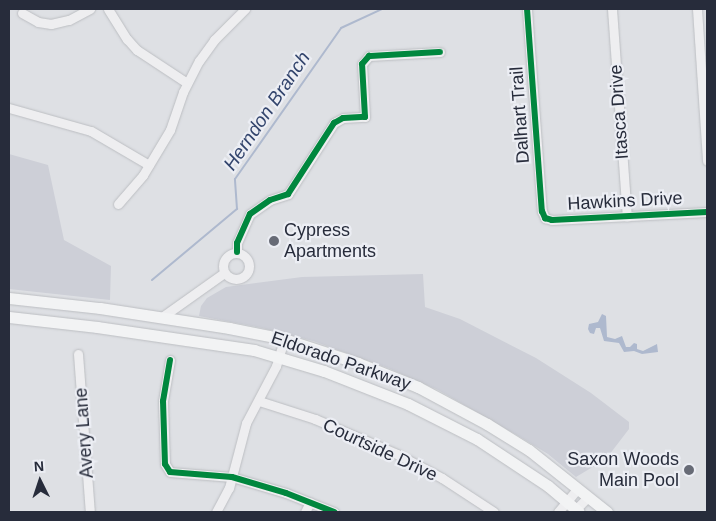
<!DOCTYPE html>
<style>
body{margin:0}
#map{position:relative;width:716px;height:521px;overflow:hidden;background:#dee0e4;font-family:Helvetica,sans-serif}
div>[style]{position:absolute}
.built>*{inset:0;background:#cdcfd7}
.water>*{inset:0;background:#aeb9ce}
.stream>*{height:2px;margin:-1px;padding:0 1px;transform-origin:1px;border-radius:1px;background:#aeb9ce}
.roads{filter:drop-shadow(0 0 1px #bcbec2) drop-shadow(0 0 1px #bcbec2)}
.minor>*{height:9px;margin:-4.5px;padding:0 4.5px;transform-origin:4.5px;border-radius:4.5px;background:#eeeef0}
.minor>.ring{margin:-4.5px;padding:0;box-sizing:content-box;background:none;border:9px solid #eeeef0;border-radius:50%}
.major>*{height:11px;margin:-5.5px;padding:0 5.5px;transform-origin:5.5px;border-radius:5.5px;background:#f2f3f4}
.cycleway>*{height:6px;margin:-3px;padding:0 3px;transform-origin:3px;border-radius:3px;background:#00873e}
.dots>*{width:14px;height:14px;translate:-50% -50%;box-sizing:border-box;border:2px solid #eceef4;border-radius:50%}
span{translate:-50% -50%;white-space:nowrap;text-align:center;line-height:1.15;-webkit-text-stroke:4.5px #eceef4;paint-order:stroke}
.street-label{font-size:18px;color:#272c3b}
.poi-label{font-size:18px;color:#272c3b}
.left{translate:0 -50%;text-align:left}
.right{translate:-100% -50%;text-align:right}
.water-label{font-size:19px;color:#33456d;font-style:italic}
.frame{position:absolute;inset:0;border:10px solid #272c3b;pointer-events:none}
.north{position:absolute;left:15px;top:456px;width:50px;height:50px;-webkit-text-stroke:4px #eceef4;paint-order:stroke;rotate:356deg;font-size:14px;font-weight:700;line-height:20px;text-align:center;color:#272c3b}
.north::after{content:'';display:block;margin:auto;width:18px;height:22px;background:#272c3b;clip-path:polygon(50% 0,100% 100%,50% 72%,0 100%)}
</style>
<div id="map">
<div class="built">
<div style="clip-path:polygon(9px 154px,48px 165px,64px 240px,111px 266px,110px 300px,9px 289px)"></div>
<div style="clip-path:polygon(423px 274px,425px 307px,460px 319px,536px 358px,591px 393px,629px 422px,629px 429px,606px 459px,576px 477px,548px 454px,515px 434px,438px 390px,388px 368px,313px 341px,262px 328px,199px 316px,201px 306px,207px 298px,226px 287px,302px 277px)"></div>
</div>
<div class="water">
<div style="clip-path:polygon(602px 314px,606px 316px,607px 337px,615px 339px,622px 336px,626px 347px,630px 347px,634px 343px,637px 344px,637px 349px,643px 351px,657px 344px,658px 352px,642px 354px,634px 351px,624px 352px,619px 343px,604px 341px,600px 328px,596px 328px,594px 334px,590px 333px,588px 329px,589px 324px,598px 322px)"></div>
</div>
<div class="stream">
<div style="left:152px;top:280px;width:111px;rotate:-39.9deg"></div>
<div style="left:237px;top:209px;width:30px;rotate:-94deg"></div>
<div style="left:235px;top:179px;width:184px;rotate:-54.9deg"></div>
<div style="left:341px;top:28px;width:45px;rotate:-24.9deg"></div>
</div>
<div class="roads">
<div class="minor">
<div style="left:108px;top:9px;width:36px;rotate:58deg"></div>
<div style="left:127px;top:39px;width:15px;rotate:48deg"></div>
<div style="left:137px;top:50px;width:60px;rotate:33.4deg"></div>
<div style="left:527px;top:9px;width:203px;rotate:85.8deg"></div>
<div style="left:542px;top:211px;width:8px;rotate:67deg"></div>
<div style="left:545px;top:218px;width:7px;rotate:16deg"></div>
<div style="left:552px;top:220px;width:155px;rotate:-3deg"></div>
<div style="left:612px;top:9px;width:208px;rotate:85.9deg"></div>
<div style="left:697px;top:9px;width:152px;rotate:86.2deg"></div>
<div style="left:22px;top:13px;width:18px;rotate:29deg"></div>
<div style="left:38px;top:22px;width:13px;rotate:9deg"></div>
<div style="left:51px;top:24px;width:18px;rotate:-13deg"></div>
<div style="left:69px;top:20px;width:24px;rotate:-28deg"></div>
<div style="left:9px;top:108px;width:85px;rotate:15.7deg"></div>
<div style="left:91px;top:131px;width:67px;rotate:30.4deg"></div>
<div style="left:118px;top:204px;width:38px;rotate:-49deg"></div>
<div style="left:143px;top:175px;width:52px;rotate:-59deg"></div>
<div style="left:170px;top:130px;width:40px;rotate:-71.1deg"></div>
<div style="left:183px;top:92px;width:35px;rotate:-63deg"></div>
<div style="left:199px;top:61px;width:26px;rotate:-54deg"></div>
<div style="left:214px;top:40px;width:44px;rotate:-45deg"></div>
<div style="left:237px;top:252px;width:9px;rotate:-90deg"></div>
<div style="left:237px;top:243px;width:32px;rotate:-66deg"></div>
<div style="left:250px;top:214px;width:24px;rotate:-35deg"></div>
<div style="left:270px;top:200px;width:19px;rotate:-18deg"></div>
<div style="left:288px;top:194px;width:85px;rotate:-57.1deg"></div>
<div style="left:334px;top:123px;width:10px;rotate:-29deg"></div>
<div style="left:343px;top:118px;width:22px;rotate:-3deg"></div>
<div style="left:365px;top:117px;width:53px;rotate:-93.2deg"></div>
<div style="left:362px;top:64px;width:11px;rotate:-49deg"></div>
<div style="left:369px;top:56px;width:71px;rotate:-3.2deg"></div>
<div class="ring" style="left:223px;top:253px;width:17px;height:17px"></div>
<div style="left:162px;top:317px;width:76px;rotate:-35.4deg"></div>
<div style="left:78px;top:354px;width:158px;rotate:85.7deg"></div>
<div style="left:170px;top:360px;width:42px;rotate:99.7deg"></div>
<div style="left:163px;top:401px;width:63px;rotate:88.2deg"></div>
<div style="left:165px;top:464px;width:9px;rotate:58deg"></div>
<div style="left:170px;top:472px;width:62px;rotate:4.6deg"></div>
<div style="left:232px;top:477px;width:56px;rotate:16.5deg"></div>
<div style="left:286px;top:493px;width:52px;rotate:21.6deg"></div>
<div style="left:259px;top:401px;width:59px;rotate:17.8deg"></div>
<div style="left:315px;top:419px;width:89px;rotate:23.1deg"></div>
<div style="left:397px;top:454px;width:51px;rotate:28.1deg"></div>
<div style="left:442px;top:478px;width:62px;rotate:33.2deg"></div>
<div style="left:216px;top:512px;width:27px;rotate:-62deg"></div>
<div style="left:229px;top:488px;width:67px;rotate:-75.3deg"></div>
<div style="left:246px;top:423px;width:64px;rotate:-62.2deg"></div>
<div style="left:276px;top:366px;width:28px;rotate:-73deg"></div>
<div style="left:305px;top:512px;width:11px;rotate:-63deg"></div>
<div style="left:558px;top:512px;width:31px;rotate:-50deg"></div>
<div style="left:573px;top:512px;width:21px;rotate:-45deg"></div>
</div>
<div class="major">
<div style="left:9px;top:298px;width:92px;rotate:6.3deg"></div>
<div style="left:100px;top:308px;width:131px;rotate:8.8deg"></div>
<div style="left:229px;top:328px;width:56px;rotate:11.3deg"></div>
<div style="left:284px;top:339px;width:78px;rotate:18deg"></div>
<div style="left:358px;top:363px;width:65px;rotate:21.8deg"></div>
<div style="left:418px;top:387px;width:78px;rotate:28.2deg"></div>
<div style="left:487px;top:424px;width:49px;rotate:31.8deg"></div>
<div style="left:529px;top:450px;width:100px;rotate:38.5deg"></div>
<div style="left:9px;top:317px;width:89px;rotate:6.5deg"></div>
<div style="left:97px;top:327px;width:159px;rotate:8.3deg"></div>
<div style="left:254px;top:350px;width:73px;rotate:16.7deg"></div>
<div style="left:324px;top:371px;width:90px;rotate:21.4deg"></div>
<div style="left:408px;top:404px;width:77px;rotate:26.9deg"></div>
<div style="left:477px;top:439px;width:85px;rotate:33.5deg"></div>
<div style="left:548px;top:486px;width:40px;rotate:40deg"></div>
</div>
</div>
<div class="cycleway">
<div style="left:527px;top:9px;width:203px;rotate:85.8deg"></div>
<div style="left:542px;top:211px;width:8px;rotate:67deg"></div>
<div style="left:545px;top:218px;width:7px;rotate:16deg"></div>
<div style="left:552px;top:220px;width:155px;rotate:-3deg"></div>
<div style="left:237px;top:252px;width:9px;rotate:-90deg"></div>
<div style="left:237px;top:243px;width:32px;rotate:-66deg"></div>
<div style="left:250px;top:214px;width:24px;rotate:-35deg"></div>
<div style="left:270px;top:200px;width:19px;rotate:-18deg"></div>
<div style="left:288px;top:194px;width:85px;rotate:-57.1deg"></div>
<div style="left:334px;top:123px;width:10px;rotate:-29deg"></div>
<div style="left:343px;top:118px;width:22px;rotate:-3deg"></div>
<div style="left:365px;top:117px;width:53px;rotate:-93.2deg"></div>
<div style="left:362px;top:64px;width:11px;rotate:-49deg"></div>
<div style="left:369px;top:56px;width:71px;rotate:-3.2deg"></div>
<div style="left:170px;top:360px;width:42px;rotate:99.7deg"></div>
<div style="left:163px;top:401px;width:63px;rotate:88.2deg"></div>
<div style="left:165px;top:464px;width:9px;rotate:58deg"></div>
<div style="left:170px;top:472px;width:62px;rotate:4.6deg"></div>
<div style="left:232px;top:477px;width:56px;rotate:16.5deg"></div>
<div style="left:286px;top:493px;width:52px;rotate:21.6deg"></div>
</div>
<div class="dots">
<div style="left:274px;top:241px;background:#676b76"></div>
<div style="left:689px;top:470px;background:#676b76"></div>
</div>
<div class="street-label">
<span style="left:619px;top:112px;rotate:-94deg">Itasca Drive</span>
<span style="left:520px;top:115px;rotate:-94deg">Dalhart Trail</span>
<span style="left:625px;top:201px;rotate:-3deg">Hawkins Drive</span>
<span style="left:341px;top:361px;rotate:19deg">Eldorado Parkway</span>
<span style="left:84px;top:433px;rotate:-94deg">Avery Lane</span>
<span style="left:380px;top:450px;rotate:25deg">Courtside Drive</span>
</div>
<div class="poi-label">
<span class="left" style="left:284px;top:241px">Cypress<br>Apartments</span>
<span class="right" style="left:679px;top:470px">Saxon Woods<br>Main Pool</span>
</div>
<div class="water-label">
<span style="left:267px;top:111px;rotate:-56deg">Herndon Branch</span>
</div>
<div class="frame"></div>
<div class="north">N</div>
</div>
